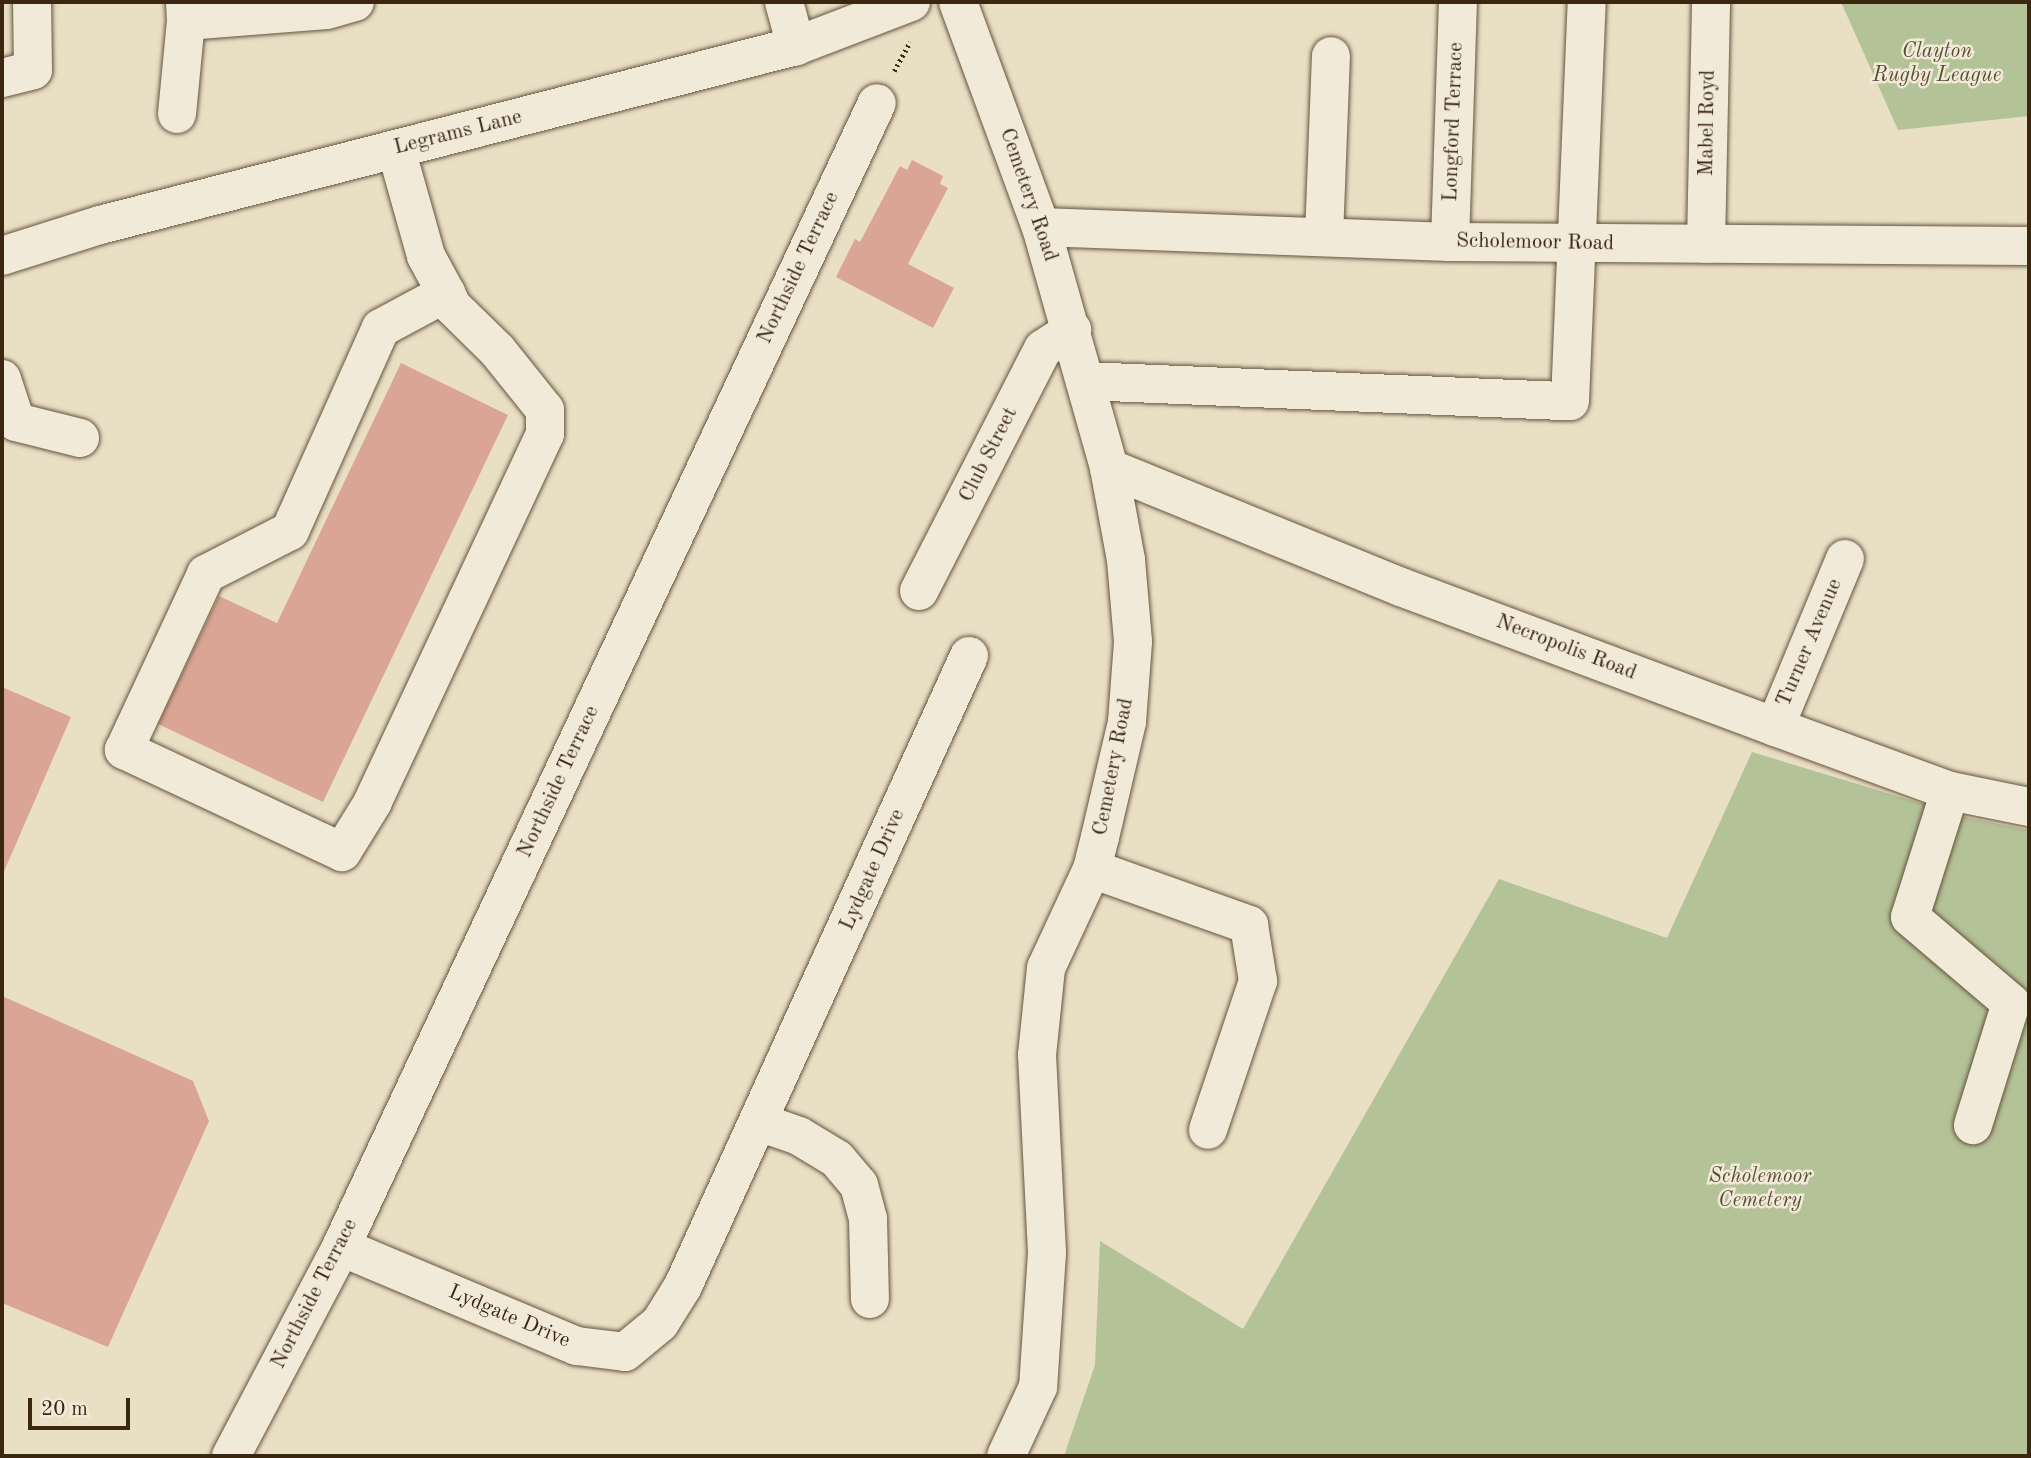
<!DOCTYPE html>
<style>
body{margin:0}
#map{position:relative;width:2031px;height:1458px;overflow:hidden;background:#e9dfc5;font-family:"Old Standard TT",serif}
div>[style]{position:absolute}
.green>*{inset:0;background:#b3c297}
.building>*{inset:0;background:#daa594}
.path>*{height:4.5px;margin-top:-2.25px;transform-origin:0;background:repeating-linear-gradient(90deg,#3b2610 0 2px,transparent 0 5.5px)}
.roads{filter:drop-shadow(0 0 2px #66543d) drop-shadow(0 0 2px #66543d)}
.minor>*{height:38px;margin:-19px;padding:0 19px;transform-origin:19px;border-radius:19px;background:#f1ead9}
span{translate:-50% -50%;white-space:nowrap;text-align:center;line-height:1.15;-webkit-text-stroke:5px #f1ead9;paint-order:stroke}
.park-label{font-size:21px;color:#594d32;font-style:italic}
.street-label{font-size:21px;color:#3b2610}
.frame{position:absolute;inset:0;border:4px solid #3b2610;pointer-events:none}
.scale{position:absolute;left:28px;top:1398px;width:102px;height:32px;box-sizing:border-box;border:4px solid #3b2610;border-top:0;padding-left:9px;font-size:21px;line-height:24px;white-space:nowrap;color:#3b2610;-webkit-text-stroke:5px #f1ead9;paint-order:stroke}
</style>
<div id="map">
<div class="green">
<div style="clip-path:polygon(1841px 2px,2029px 2px,2029px 116px,1898px 130px)"></div>
<div style="clip-path:polygon(1752px 752px,1969px 818px,2029px 830px,2029px 1456px,1064px 1456px,1095px 1365px,1100px 1241px,1243px 1329px,1499px 879px,1667px 938px)"></div>
</div>
<div class="building">
<div style="clip-path:polygon(912px 160px,943px 176px,940px 184px,948px 188px,908px 264px,954px 288px,933px 328px,836px 277px,855px 239px,860px 242px,900px 166px,907px 170px)"></div>
<div style="clip-path:polygon(401px 363px,508px 415px,323px 802px,158px 724px,219px 596px,277px 623px)"></div>
<div style="clip-path:polygon(2px 687px,71px 717px,2px 876px)"></div>
<div style="clip-path:polygon(2px 996px,193px 1081px,209px 1121px,108px 1347px,2px 1303px)"></div>
</div>
<div class="path">
<div style="left:894px;top:71px;width:33px;rotate:-61deg"></div>
</div>
<div class="roads">
<div class="minor">
<div style="left:185px;top:2px;width:19px;rotate:87deg"></div>
<div style="left:186px;top:21px;width:141px;rotate:-4.5deg"></div>
<div style="left:327px;top:10px;width:29px;rotate:-16deg"></div>
<div style="left:784px;top:2px;width:46px;rotate:74.7deg"></div>
<div style="left:958px;top:2px;width:240px;rotate:69.8deg"></div>
<div style="left:1041px;top:227px;width:250px;rotate:74.2deg"></div>
<div style="left:1109px;top:468px;width:94px;rotate:79.5deg"></div>
<div style="left:1126px;top:560px;width:82px;rotate:85.1deg"></div>
<div style="left:1133px;top:642px;width:80px;rotate:94.3deg"></div>
<div style="left:1127px;top:722px;width:118px;rotate:103.2deg"></div>
<div style="left:1100px;top:837px;width:33px;rotate:104deg"></div>
<div style="left:1092px;top:869px;width:109px;rotate:114.9deg"></div>
<div style="left:1046px;top:968px;width:87px;rotate:95.9deg"></div>
<div style="left:1037px;top:1055px;width:198px;rotate:87.1deg"></div>
<div style="left:1047px;top:1253px;width:134px;rotate:93.8deg"></div>
<div style="left:1038px;top:1387px;width:76px;rotate:114.9deg"></div>
<div style="left:2px;top:78px;width:32px;rotate:-14deg"></div>
<div style="left:33px;top:70px;width:68px;rotate:-90.8deg"></div>
<div style="left:177px;top:114px;width:93px;rotate:-84.5deg"></div>
<div style="left:396px;top:149px;width:111px;rotate:74.3deg"></div>
<div style="left:426px;top:256px;width:42px;rotate:61.6deg"></div>
<div style="left:446px;top:293px;width:14px;rotate:65deg"></div>
<div style="left:452px;top:306px;width:63px;rotate:44.4deg"></div>
<div style="left:497px;top:350px;width:77px;rotate:51.3deg"></div>
<div style="left:545px;top:410px;width:24px;rotate:90deg"></div>
<div style="left:545px;top:434px;width:406px;rotate:115.1deg"></div>
<div style="left:373px;top:802px;width:59px;rotate:121.8deg"></div>
<div style="left:342px;top:852px;width:241px;rotate:-154.9deg"></div>
<div style="left:124px;top:750px;width:194px;rotate:-65deg"></div>
<div style="left:206px;top:574px;width:94px;rotate:-27.1deg"></div>
<div style="left:290px;top:531px;width:222px;rotate:-65.9deg"></div>
<div style="left:381px;top:328px;width:74px;rotate:-28.3deg"></div>
<div style="left:1041px;top:227px;width:409px;rotate:2.1deg"></div>
<div style="left:1450px;top:242px;width:579px;rotate:0.4deg"></div>
<div style="left:1324px;top:237px;width:181px;rotate:-87.8deg"></div>
<div style="left:1450px;top:242px;width:240px;rotate:-88.1deg"></div>
<div style="left:1706px;top:244px;width:242px;rotate:-88.8deg"></div>
<div style="left:2px;top:256px;width:103px;rotate:-17.6deg"></div>
<div style="left:100px;top:225px;width:719px;rotate:-14.42deg"></div>
<div style="left:796px;top:46px;width:123px;rotate:-20.9deg"></div>
<div style="left:2px;top:379px;width:45px;rotate:72deg"></div>
<div style="left:16px;top:422px;width:66px;rotate:14deg"></div>
<div style="left:1085px;top:381px;width:485px;rotate:2.4deg"></div>
<div style="left:1570px;top:401px;width:399px;rotate:-87.6deg"></div>
<div style="left:1109px;top:468px;width:315px;rotate:22.2deg"></div>
<div style="left:1401px;top:587px;width:399px;rotate:20.5deg"></div>
<div style="left:1775px;top:727px;width:186px;rotate:20.1deg"></div>
<div style="left:1950px;top:791px;width:81px;rotate:11.4deg"></div>
<div style="left:919px;top:591px;width:272px;rotate:-62.9deg"></div>
<div style="left:1043px;top:349px;width:35px;rotate:-33deg"></div>
<div style="left:1775px;top:727px;width:182px;rotate:-67.4deg"></div>
<div style="left:1950px;top:791px;width:132px;rotate:107.6deg"></div>
<div style="left:1910px;top:917px;width:133px;rotate:40.4deg"></div>
<div style="left:2011px;top:1003px;width:128px;rotate:107.3deg"></div>
<div style="left:1092px;top:869px;width:167px;rotate:19.6deg"></div>
<div style="left:1249px;top:925px;width:57px;rotate:80.9deg"></div>
<div style="left:1258px;top:981px;width:157px;rotate:108.6deg"></div>
<div style="left:759px;top:1122px;width:42px;rotate:19.3deg"></div>
<div style="left:799px;top:1136px;width:44px;rotate:31.2deg"></div>
<div style="left:837px;top:1159px;width:34px;rotate:50deg"></div>
<div style="left:859px;top:1185px;width:35px;rotate:75deg"></div>
<div style="left:868px;top:1219px;width:80px;rotate:88.6deg"></div>
<div style="left:341px;top:1247px;width:256px;rotate:22.8deg"></div>
<div style="left:577px;top:1346px;width:48px;rotate:7.1deg"></div>
<div style="left:625px;top:1352px;width:45px;rotate:-39.6deg"></div>
<div style="left:660px;top:1323px;width:44px;rotate:-58.1deg"></div>
<div style="left:683px;top:1286px;width:692px;rotate:-65.58deg"></div>
<div style="left:231px;top:1456px;width:236px;rotate:-62.2deg"></div>
<div style="left:341px;top:1247px;width:1263px;rotate:-64.9deg"></div>
</div>
</div>
<div class="park-label">
<span style="left:1937px;top:64px">Clayton<br>Rugby League</span>
<span style="left:1760px;top:1189px">Scholemoor<br>Cemetery</span>
</div>
<div class="street-label">
<span style="left:1454px;top:122px;rotate:-88deg">Longford Terrace</span>
<span style="left:1708px;top:123px;rotate:-89deg">Mabel Royd</span>
<span style="left:458px;top:133px;rotate:-14deg">Legrams Lane</span>
<span style="left:1028px;top:195px;rotate:71deg">Cemetery Road</span>
<span style="left:1535px;top:243px;rotate:1deg">Scholemoor Road</span>
<span style="left:799px;top:268px;rotate:-65deg">Northside Terrace</span>
<span style="left:989px;top:455px;rotate:-63deg">Club Street</span>
<span style="left:1810px;top:643px;rotate:-67deg">Turner Avenue</span>
<span style="left:1566px;top:648px;rotate:21deg">Necropolis Road</span>
<span style="left:1114px;top:767px;rotate:-79deg">Cemetery Road</span>
<span style="left:559px;top:782px;rotate:-65deg">Northside Terrace</span>
<span style="left:873px;top:870px;rotate:-66deg">Lydgate Drive</span>
<span style="left:315px;top:1294px;rotate:-63deg">Northside Terrace</span>
<span style="left:509px;top:1317px;rotate:23deg">Lydgate Drive</span>
</div>
<div class="frame"></div>
<div class="scale">20 m</div>
</div>
